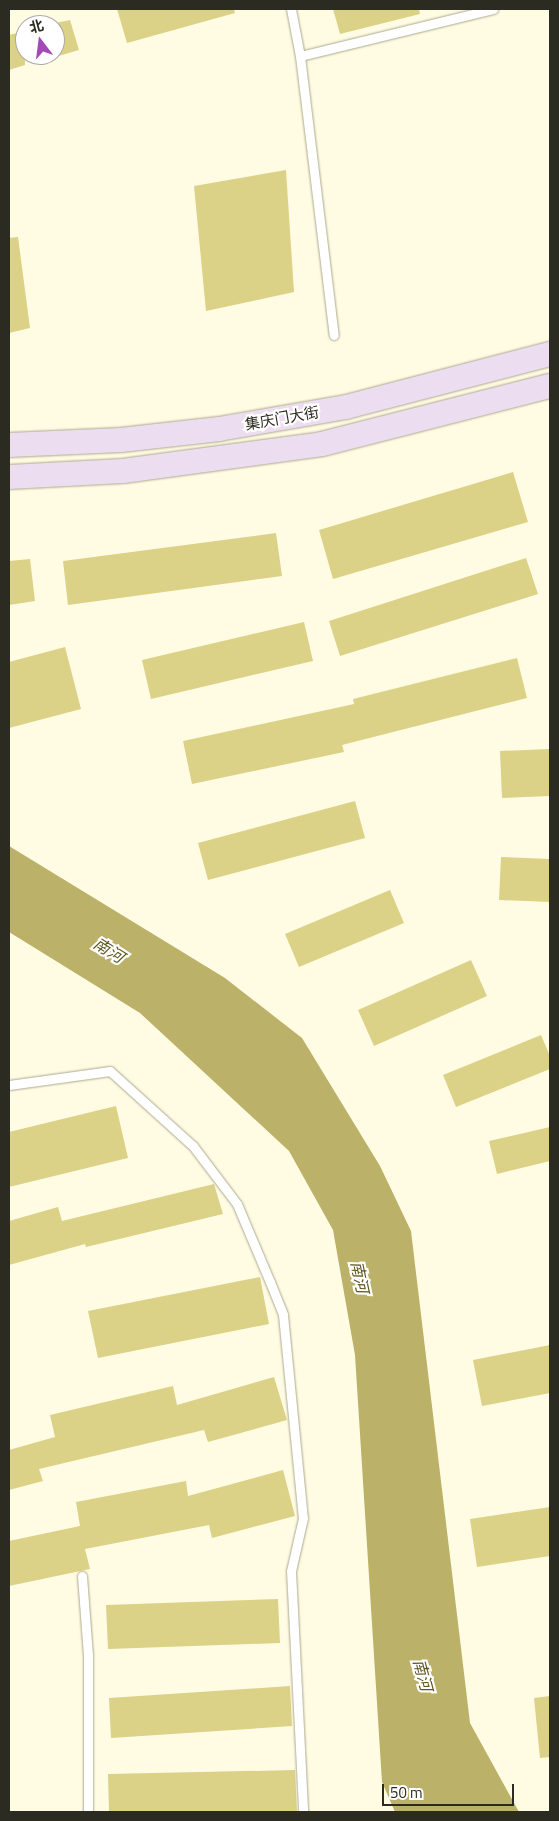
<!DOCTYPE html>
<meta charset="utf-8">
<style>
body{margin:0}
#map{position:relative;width:559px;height:1821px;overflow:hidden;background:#fffce3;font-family:"Titillium Web","Noto Sans SC",sans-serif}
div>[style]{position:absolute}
.water>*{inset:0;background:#bbb168}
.building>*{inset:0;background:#dbd187}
.roads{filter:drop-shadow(0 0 1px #aca991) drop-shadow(0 0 1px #aca991)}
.lane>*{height:9px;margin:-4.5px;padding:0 4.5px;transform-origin:4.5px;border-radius:4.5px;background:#fff}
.secondary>*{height:24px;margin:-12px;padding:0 12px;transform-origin:12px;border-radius:12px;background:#ecddf0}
span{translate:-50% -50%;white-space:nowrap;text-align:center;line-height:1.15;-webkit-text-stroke:4.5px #fff;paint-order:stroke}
.street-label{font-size:15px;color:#2c2b21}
.water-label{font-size:16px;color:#5e561f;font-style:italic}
.frame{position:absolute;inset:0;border:10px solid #2c2b21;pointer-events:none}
.north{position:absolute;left:15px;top:15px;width:50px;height:50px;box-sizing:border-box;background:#fff;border:1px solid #abaaa6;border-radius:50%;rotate:345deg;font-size:14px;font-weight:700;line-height:20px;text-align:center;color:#2c2b21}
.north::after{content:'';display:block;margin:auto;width:18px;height:22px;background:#a34ab6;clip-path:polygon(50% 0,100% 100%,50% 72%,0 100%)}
.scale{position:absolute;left:382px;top:1784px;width:132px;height:22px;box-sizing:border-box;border:2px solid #2c2b21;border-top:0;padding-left:6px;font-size:15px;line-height:18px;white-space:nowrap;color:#2c2b21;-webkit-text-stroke:4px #fff;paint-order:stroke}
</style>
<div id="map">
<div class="water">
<div style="clip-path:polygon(9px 846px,225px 978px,302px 1038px,380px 1166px,411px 1231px,470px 1723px,519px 1812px,395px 1812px,382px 1782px,355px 1355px,333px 1230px,289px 1151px,140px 1013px,9px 932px)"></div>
</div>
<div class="building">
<div style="clip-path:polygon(117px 9px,234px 9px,235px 13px,127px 43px)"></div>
<div style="clip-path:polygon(333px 9px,419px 9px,420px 14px,340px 34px)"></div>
<div style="clip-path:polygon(70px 20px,79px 50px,55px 57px,55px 23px)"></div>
<div style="clip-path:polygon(25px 31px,25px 65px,9px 70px,9px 35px)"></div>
<div style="clip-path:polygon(286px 170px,294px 292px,206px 311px,194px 186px)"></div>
<div style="clip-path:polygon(18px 237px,30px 328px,9px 333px,9px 238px)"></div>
<div style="clip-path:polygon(513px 472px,528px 522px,333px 579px,319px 530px)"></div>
<div style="clip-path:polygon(276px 533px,282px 576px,68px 605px,63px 561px)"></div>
<div style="clip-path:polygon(526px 558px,538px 594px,340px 656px,329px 621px)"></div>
<div style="clip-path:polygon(30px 559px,35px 601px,9px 605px,9px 561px)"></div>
<div style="clip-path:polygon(304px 622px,313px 661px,151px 699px,142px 660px)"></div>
<div style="clip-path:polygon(65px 647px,81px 709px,9px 728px,9px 662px)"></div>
<div style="clip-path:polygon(517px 658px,527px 698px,342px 745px,344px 752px,192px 784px,183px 741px,354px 704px,353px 699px)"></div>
<div style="clip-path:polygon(550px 749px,550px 796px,502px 798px,500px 751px)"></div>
<div style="clip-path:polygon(355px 801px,365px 838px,208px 880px,198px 843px)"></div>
<div style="clip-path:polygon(501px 857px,550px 859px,550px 902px,499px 900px)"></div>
<div style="clip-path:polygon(390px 890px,404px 923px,299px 967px,285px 934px)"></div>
<div style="clip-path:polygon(471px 960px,487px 996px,374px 1046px,358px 1010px)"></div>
<div style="clip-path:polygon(541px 1035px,550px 1056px,550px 1069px,456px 1107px,443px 1075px)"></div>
<div style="clip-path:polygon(116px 1106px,128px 1158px,9px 1187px,9px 1132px)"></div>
<div style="clip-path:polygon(550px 1127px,550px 1161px,497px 1174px,489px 1141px)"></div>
<div style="clip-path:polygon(214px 1184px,223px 1214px,86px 1247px,85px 1244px,9px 1265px,9px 1221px,58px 1207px,62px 1221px)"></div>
<div style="clip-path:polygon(260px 1277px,269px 1324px,98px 1358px,88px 1311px)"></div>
<div style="clip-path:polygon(550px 1345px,550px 1393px,482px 1406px,473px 1360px)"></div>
<div style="clip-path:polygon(274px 1377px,287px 1420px,208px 1442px,204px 1430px,39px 1469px,43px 1481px,9px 1490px,9px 1450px,55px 1437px,50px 1415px,173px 1386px,177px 1405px)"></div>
<div style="clip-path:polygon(283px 1470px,295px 1516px,212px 1538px,209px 1525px,85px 1549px,90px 1569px,9px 1586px,9px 1541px,80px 1526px,76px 1502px,186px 1481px,188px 1496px)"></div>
<div style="clip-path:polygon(550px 1507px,550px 1556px,477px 1567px,470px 1519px)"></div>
<div style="clip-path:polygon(278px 1599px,280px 1643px,108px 1649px,106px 1605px)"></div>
<div style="clip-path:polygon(290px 1686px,292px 1726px,111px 1738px,109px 1698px)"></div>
<div style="clip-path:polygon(550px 1696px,550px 1757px,540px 1758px,534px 1698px)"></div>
<div style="clip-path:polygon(295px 1770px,297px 1812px,109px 1812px,108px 1774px)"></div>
</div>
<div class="roads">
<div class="lane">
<div style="left:291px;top:9px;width:48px;rotate:79.2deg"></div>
<div style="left:300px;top:56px;width:281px;rotate:83.1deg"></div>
<div style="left:300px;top:56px;width:199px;rotate:-13.7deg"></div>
<div style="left:9px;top:1085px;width:102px;rotate:-7.9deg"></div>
<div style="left:110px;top:1071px;width:112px;rotate:42.1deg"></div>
<div style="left:193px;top:1146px;width:73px;rotate:52.8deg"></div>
<div style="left:237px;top:1204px;width:85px;rotate:67.1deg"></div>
<div style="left:270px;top:1282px;width:35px;rotate:68deg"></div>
<div style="left:283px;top:1315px;width:204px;rotate:84.4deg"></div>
<div style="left:303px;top:1518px;width:54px;rotate:102.8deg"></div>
<div style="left:291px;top:1571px;width:241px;rotate:87.1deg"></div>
<div style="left:82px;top:1576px;width:79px;rotate:85.7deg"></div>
<div style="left:88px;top:1655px;width:157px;rotate:90deg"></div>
</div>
<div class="secondary">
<div style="left:9px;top:445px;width:112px;rotate:-2.6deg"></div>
<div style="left:121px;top:440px;width:99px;rotate:-6.4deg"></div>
<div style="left:219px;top:429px;width:129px;rotate:-9.8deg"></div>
<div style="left:346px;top:407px;width:211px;rotate:-14.6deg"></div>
<div style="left:9px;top:477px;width:114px;rotate:-3deg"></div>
<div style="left:123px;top:471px;width:201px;rotate:-7.7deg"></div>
<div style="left:322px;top:444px;width:235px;rotate:-14.3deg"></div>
</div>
</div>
<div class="street-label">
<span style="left:282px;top:418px;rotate:-10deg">集庆门大街</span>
</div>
<div class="water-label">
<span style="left:109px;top:950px;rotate:32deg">南河</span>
<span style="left:360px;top:1277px;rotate:78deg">南河</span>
<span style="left:423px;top:1675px;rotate:75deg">南河</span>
</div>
<div class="frame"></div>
<div class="north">北</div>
<div class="scale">50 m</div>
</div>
